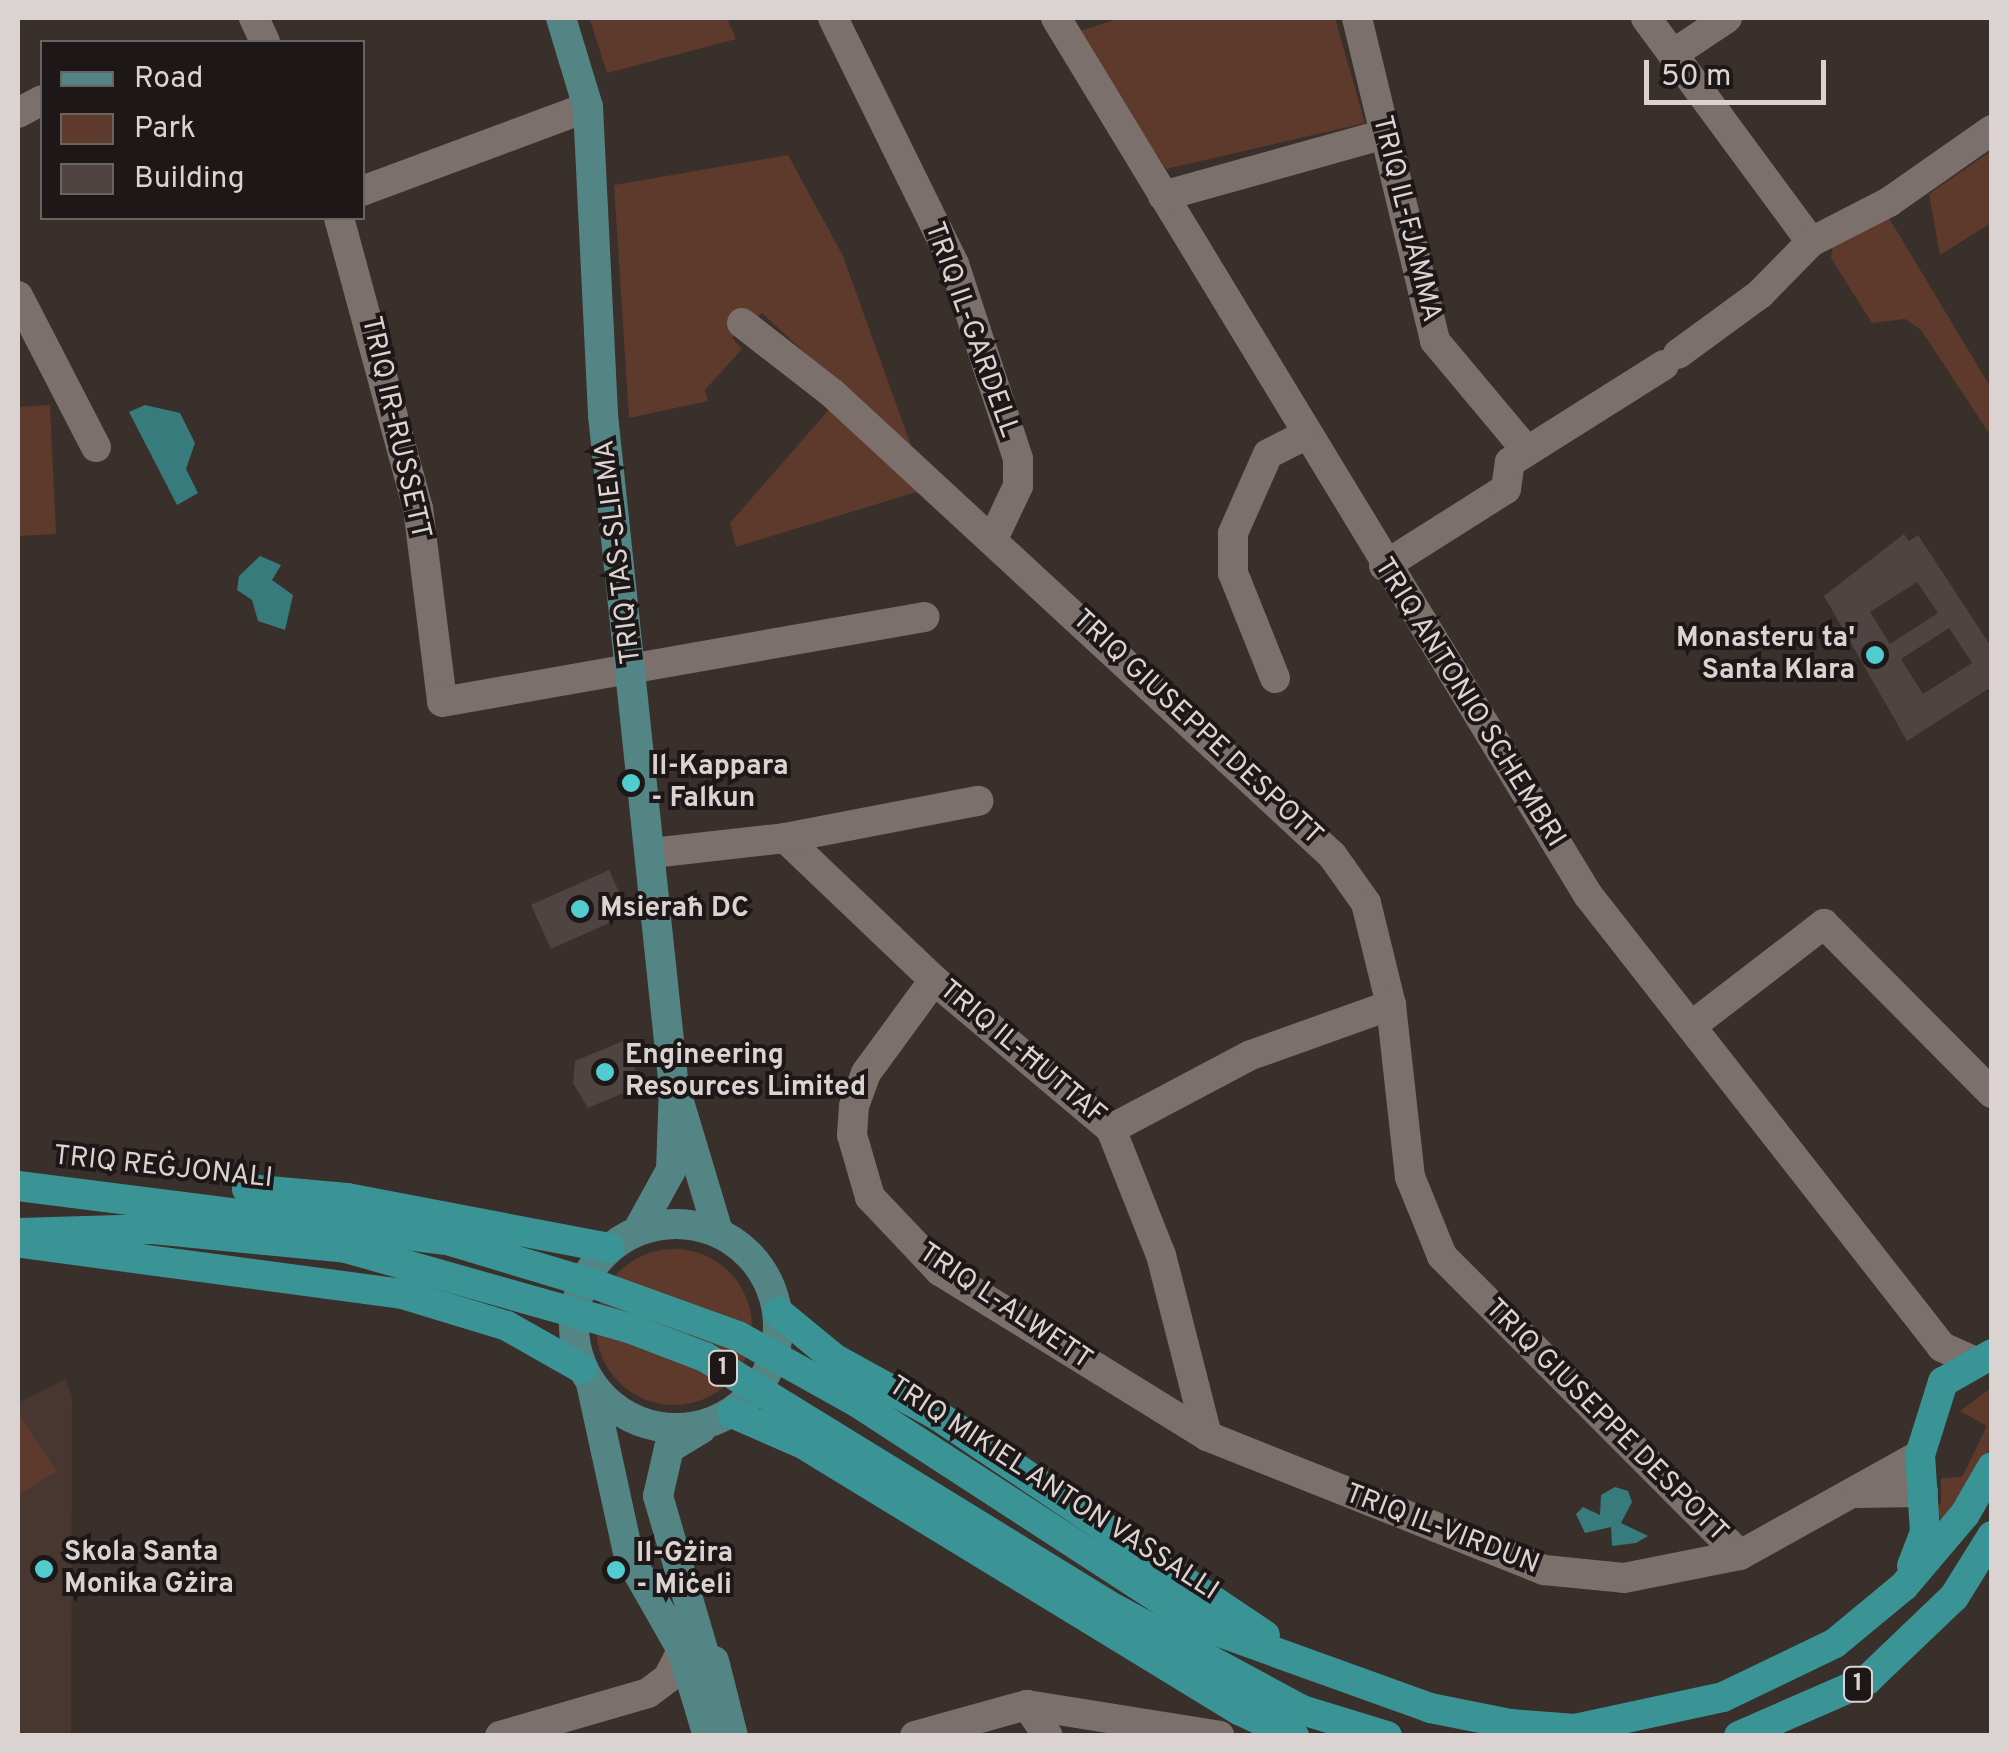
<!DOCTYPE html>
<meta charset="utf-8">
<style>
body{margin:0}
#map{position:relative;width:2009px;height:1753px;overflow:hidden;background:#392f2b;font-family:Overpass,sans-serif}
div>[style]{position:absolute}
.built>*{inset:0;background:#483731}
.green>*{inset:0;background:#5d3a2c}
.round{border-radius:50%}
.water>*{inset:0;background:#377b7d}
.building>*{inset:0;background:#4f4441}
.minor>*{height:30px;margin:-15px;padding:0 15px;transform-origin:15px;border-radius:15px;background:#7c706c}
.major>*{height:30px;margin:-15px;padding:0 15px;transform-origin:15px;border-radius:15px;background:#548585}
.major>.ring{margin:-15px;padding:0;box-sizing:content-box;background:none;border:30px solid #548585;border-radius:50%}
.highway>*{height:30px;margin:-15px;padding:0 15px;transform-origin:15px;border-radius:15px;background:#3a9395}
.dots>*{width:28px;height:28px;translate:-50% -50%;box-sizing:border-box;border:5px solid #1d1817;border-radius:50%}
span{translate:-50% -50%;white-space:nowrap;text-align:center;line-height:1.15;-webkit-text-stroke:8px #1d1817;paint-order:stroke}
.shield-label span{padding:2px 8px;background:#1d1817;border:2px solid;border-radius:8px;-webkit-text-stroke-width:0}
.shield-label{font-size:25px;color:#dad3d1;font-weight:700}
.street-label{font-size:28px;color:#dad3d1}
.poi-label{font-size:28px;color:#dad3d1;font-weight:700}
.right{translate:-100% -50%;text-align:right}
.left{translate:0 -50%;text-align:left}
.frame{position:absolute;inset:0;border:20px solid #dad3d1;pointer-events:none}
.legend{position:absolute;left:40px;top:40px;width:325px;height:180px;box-sizing:border-box;background:#1d1817;border:2px solid #696361;margin:0;padding:12px 18px;list-style:none;font-size:30px;color:#dad3d1}
.legend li{display:flex;align-items:center;gap:20px;height:50px}
.legend b{width:50px;border:2px solid #696361}
.scale{position:absolute;left:1644px;top:60px;width:182px;height:45px;box-sizing:border-box;border:5px solid #dad3d1;border-top:0;padding-left:12px;font-size:30px;line-height:35px;white-space:nowrap;color:#dad3d1;-webkit-text-stroke:8px #1d1817;paint-order:stroke}
</style>
<div id="map">
<div class="built">
<div style="clip-path:polygon(66px 1379px,72px 1397px,71px 1735px,18px 1736px,18px 1403px)"></div>
</div>
<div class="green">
<div style="clip-path:polygon(727px 18px,736px 39px,607px 73px,590px 20px)"></div>
<div style="clip-path:polygon(1120px 18px,1335px 18px,1365px 123px,1166px 169px,1077px 32px)"></div>
<div style="clip-path:polygon(1991px 151px,1991px 223px,1940px 255px,1929px 194px)"></div>
<div style="clip-path:polygon(788px 155px,843px 256px,914px 454px,762px 313px,732px 338px,742px 349px,705px 390px,708px 401px,629px 418px,614px 185px)"></div>
<div style="clip-path:polygon(1886px 213px,1991px 388px,1991px 436px,1921px 330px,1905px 319px,1872px 323px,1831px 258px,1833px 246px)"></div>
<div style="clip-path:polygon(50px 405px,56px 534px,18px 536px,18px 407px)"></div>
<div style="clip-path:polygon(832px 406px,923px 490px,736px 547px,730px 523px)"></div>
<div class="round" style="left:596px;top:1249px;width:156px;height:156px"></div>
<div style="clip-path:polygon(1991px 1388px,1991px 1446px,1951px 1517px,1940px 1519px,1935px 1505px,1941px 1504px,1941px 1478px,1962px 1477px,1987px 1426px,1960px 1411px)"></div>
<div style="clip-path:polygon(18px 1413px,57px 1471px,18px 1495px)"></div>
</div>
<div class="water">
<div style="clip-path:polygon(145px 405px,180px 413px,195px 443px,186px 469px,198px 493px,177px 505px,129px 412px)"></div>
<div style="clip-path:polygon(260px 556px,281px 565px,272px 580px,293px 595px,285px 630px,258px 621px,252px 600px,237px 590px,239px 576px)"></div>
<div style="clip-path:polygon(1615px 1487px,1628px 1491px,1632px 1502px,1621px 1523px,1648px 1536px,1636px 1543px,1612px 1546px,1611px 1527px,1585px 1533px,1576px 1514px,1583px 1507px,1600px 1515px,1601px 1495px)"></div>
</div>
<div class="building">
<div style="clip-path:polygon(evenodd,1904px 534px,1909px 541px,1918px 535px,1992px 648px,1992px 694px,1988px 689px,1907px 741px,1824px 596px,1904px 534px,1917px 582px,1938px 613px,1890px 644px,1870px 612px,1917px 582px,1904px 534px,1949px 628px,1972px 663px,1923px 694px,1901px 659px,1949px 628px)"></div>
<div style="clip-path:polygon(609px 870px,629px 914px,551px 949px,531px 905px)"></div>
<div style="clip-path:polygon(623px 1041px,642px 1085px,588px 1108px,573px 1083px,575px 1061px)"></div>
</div>
<div class="minor">
<div style="left:254px;top:18px;width:26px;rotate:65deg"></div>
<div style="left:833px;top:18px;width:274px;rotate:63.8deg"></div>
<div style="left:954px;top:264px;width:205px;rotate:71.8deg"></div>
<div style="left:1018px;top:459px;width:27px;rotate:90deg"></div>
<div style="left:1018px;top:486px;width:59px;rotate:115.3deg"></div>
<div style="left:1056px;top:18px;width:1026px;rotate:58.76deg"></div>
<div style="left:1588px;top:895px;width:574px;rotate:51.93deg"></div>
<div style="left:1942px;top:1347px;width:35px;rotate:24deg"></div>
<div style="left:1357px;top:18px;width:332px;rotate:76.4deg"></div>
<div style="left:1435px;top:341px;width:142px;rotate:50.1deg"></div>
<div style="left:1646px;top:18px;width:278px;rotate:53.6deg"></div>
<div style="left:1673px;top:54px;width:65px;rotate:-33.7deg"></div>
<div style="left:18px;top:113px;width:27px;rotate:-28deg"></div>
<div style="left:362px;top:191px;width:241px;rotate:-20.4deg"></div>
<div style="left:1163px;top:196px;width:230px;rotate:-15.6deg"></div>
<div style="left:339px;top:218px;width:301px;rotate:74.8deg"></div>
<div style="left:418px;top:508px;width:195px;rotate:82.9deg"></div>
<div style="left:442px;top:702px;width:490px;rotate:-10deg"></div>
<div style="left:18px;top:296px;width:170px;rotate:62.7deg"></div>
<div style="left:742px;top:323px;width:114px;rotate:37.9deg"></div>
<div style="left:832px;top:393px;width:681px;rotate:42.74deg"></div>
<div style="left:1332px;top:855px;width:59px;rotate:54.7deg"></div>
<div style="left:1366px;top:903px;width:105px;rotate:76.2deg"></div>
<div style="left:1391px;top:1005px;width:173px;rotate:83.7deg"></div>
<div style="left:1410px;top:1177px;width:85px;rotate:67.9deg"></div>
<div style="left:1442px;top:1256px;width:422px;rotate:45.1deg"></div>
<div style="left:1678px;top:354px;width:102px;rotate:-36.2deg"></div>
<div style="left:1760px;top:294px;width:73px;rotate:-45.6deg"></div>
<div style="left:1811px;top:242px;width:88px;rotate:-27.1deg"></div>
<div style="left:1889px;top:202px;width:126px;rotate:-35deg"></div>
<div style="left:1384px;top:566px;width:144px;rotate:-32.3deg"></div>
<div style="left:1506px;top:489px;width:27px;rotate:-82deg"></div>
<div style="left:1510px;top:462px;width:182px;rotate:-32.2deg"></div>
<div style="left:1275px;top:678px;width:113px;rotate:-111.8deg"></div>
<div style="left:1233px;top:573px;width:40px;rotate:-90deg"></div>
<div style="left:1233px;top:533px;width:86px;rotate:-66.1deg"></div>
<div style="left:1268px;top:454px;width:39px;rotate:-27deg"></div>
<div style="left:785px;top:838px;width:206px;rotate:43.6deg"></div>
<div style="left:934px;top:980px;width:231px;rotate:40.1deg"></div>
<div style="left:1111px;top:1129px;width:136px;rotate:68.4deg"></div>
<div style="left:1161px;top:1255px;width:187px;rotate:75.7deg"></div>
<div style="left:652px;top:853px;width:134px;rotate:-6.4deg"></div>
<div style="left:785px;top:838px;width:197px;rotate:-10.9deg"></div>
<div style="left:934px;top:980px;width:115px;rotate:126.2deg"></div>
<div style="left:866px;top:1073px;width:35px;rotate:110deg"></div>
<div style="left:854px;top:1106px;width:29px;rotate:94deg"></div>
<div style="left:852px;top:1135px;width:65px;rotate:73.8deg"></div>
<div style="left:870px;top:1197px;width:102px;rotate:46.6deg"></div>
<div style="left:940px;top:1271px;width:314px;rotate:31.7deg"></div>
<div style="left:1207px;top:1436px;width:363px;rotate:21.7deg"></div>
<div style="left:1544px;top:1570px;width:80px;rotate:5.7deg"></div>
<div style="left:1624px;top:1578px;width:118px;rotate:-11.2deg"></div>
<div style="left:1740px;top:1555px;width:206px;rotate:-29.1deg"></div>
<div style="left:1694px;top:1024px;width:164px;rotate:-37.6deg"></div>
<div style="left:1824px;top:924px;width:238px;rotate:45.2deg"></div>
<div style="left:1111px;top:1129px;width:158px;rotate:-27.9deg"></div>
<div style="left:1251px;top:1055px;width:149px;rotate:-19.7deg"></div>
<div style="left:1855px;top:1493px;width:68px;rotate:-0.8deg"></div>
<div style="left:1027px;top:1705px;width:37px;rotate:56deg"></div>
<div style="left:500px;top:1736px;width:154px;rotate:-16.2deg"></div>
<div style="left:648px;top:1693px;width:25px;rotate:-37deg"></div>
<div style="left:668px;top:1678px;width:31px;rotate:-63deg"></div>
<div style="left:915px;top:1736px;width:116px;rotate:-15.5deg"></div>
<div style="left:1027px;top:1705px;width:195px;rotate:9.1deg"></div>
</div>
<div class="major">
<div style="left:561px;top:18px;width:93px;rotate:73.1deg"></div>
<div style="left:588px;top:107px;width:308px;rotate:87.2deg"></div>
<div style="left:603px;top:415px;width:677px;rotate:83.98deg"></div>
<div style="left:674px;top:1088px;width:82px;rotate:92.1deg"></div>
<div style="left:671px;top:1170px;width:68px;rotate:118.8deg"></div>
<div style="left:680px;top:1105px;width:133px;rotate:73.3deg"></div>
<div class="ring" style="left:574px;top:1224px;width:174px;height:174px"></div>
<div style="left:591px;top:1383px;width:178px;rotate:77.7deg"></div>
<div style="left:629px;top:1557px;width:107px;rotate:60.3deg"></div>
<div style="left:682px;top:1650px;width:90px;rotate:73.2deg"></div>
<div style="left:701px;top:1429px;width:37px;rotate:149deg"></div>
<div style="left:669px;top:1448px;width:49px;rotate:102.9deg"></div>
<div style="left:658px;top:1496px;width:196px;rotate:73.7deg"></div>
<div style="left:714px;top:1661px;width:77px;rotate:75.8deg"></div>
</div>
<div class="highway">
<div style="left:18px;top:1186px;width:432px;rotate:7.2deg"></div>
<div style="left:447px;top:1240px;width:157px;rotate:16.7deg"></div>
<div style="left:597px;top:1285px;width:150px;rotate:19.9deg"></div>
<div style="left:738px;top:1336px;width:134px;rotate:29.1deg"></div>
<div style="left:855px;top:1401px;width:411px;rotate:33deg"></div>
<div style="left:1200px;top:1625px;width:245px;rotate:19.8deg"></div>
<div style="left:1430px;top:1708px;width:83px;rotate:11.2deg"></div>
<div style="left:1511px;top:1724px;width:64px;rotate:4.5deg"></div>
<div style="left:1575px;top:1729px;width:151px;rotate:-12.2deg"></div>
<div style="left:1723px;top:1697px;width:124px;rotate:-25.7deg"></div>
<div style="left:1835px;top:1643px;width:89px;rotate:-39.6deg"></div>
<div style="left:1904px;top:1586px;width:94px;rotate:-49.7deg"></div>
<div style="left:1965px;top:1514px;width:54px;rotate:-60.1deg"></div>
<div style="left:247px;top:1189px;width:100px;rotate:5.1deg"></div>
<div style="left:347px;top:1198px;width:267px;rotate:10.8deg"></div>
<div style="left:18px;top:1233px;width:135px;rotate:-1.7deg"></div>
<div style="left:153px;top:1229px;width:194px;rotate:5.6deg"></div>
<div style="left:346px;top:1248px;width:294px;rotate:15.8deg"></div>
<div style="left:629px;top:1328px;width:81px;rotate:20.9deg"></div>
<div style="left:705px;top:1357px;width:481px;rotate:31.6deg"></div>
<div style="left:1115px;top:1609px;width:213px;rotate:28.4deg"></div>
<div style="left:1302px;top:1710px;width:89px;rotate:17deg"></div>
<div style="left:21px;top:1243px;width:384px;rotate:7.6deg"></div>
<div style="left:402px;top:1294px;width:110px;rotate:16.9deg"></div>
<div style="left:507px;top:1326px;width:87px;rotate:29.5deg"></div>
<div style="left:778px;top:1312px;width:74px;rotate:39.5deg"></div>
<div style="left:835px;top:1359px;width:116px;rotate:28.8deg"></div>
<div style="left:937px;top:1415px;width:395px;rotate:33.9deg"></div>
<div style="left:732px;top:1413px;width:77px;rotate:23.6deg"></div>
<div style="left:803px;top:1444px;width:511px;rotate:31.39deg"></div>
<div style="left:1239px;top:1710px;width:61px;rotate:25.3deg"></div>
<div style="left:1912px;top:1566px;width:36px;rotate:-69deg"></div>
<div style="left:1925px;top:1532px;width:77px;rotate:-93.7deg"></div>
<div style="left:1920px;top:1455px;width:77px;rotate:-72.5deg"></div>
<div style="left:1943px;top:1382px;width:56px;rotate:-29.7deg"></div>
<div style="left:1739px;top:1736px;width:140px;rotate:-23.6deg"></div>
<div style="left:1867px;top:1680px;width:120px;rotate:-43.7deg"></div>
<div style="left:1954px;top:1597px;width:72px;rotate:-58.1deg"></div>
</div>
<div class="dots">
<div style="left:1875px;top:655px;background:#52cdcf"></div>
<div style="left:631px;top:783px;background:#52cdcf"></div>
<div style="left:580px;top:909px;background:#52cdcf"></div>
<div style="left:605px;top:1072px;background:#52cdcf"></div>
<div style="left:44px;top:1569px;background:#52cdcf"></div>
<div style="left:616px;top:1570px;background:#52cdcf"></div>
</div>
<div class="shield-label">
<span style="left:723px;top:1368px">1</span>
<span style="left:1858px;top:1684px">1</span>
</div>
<div class="street-label">
<span style="left:1406px;top:219px;rotate:76deg">TRIQ IL-FJAMMA</span>
<span style="left:971px;top:330px;rotate:70deg">TRIQ IL-GARDELL</span>
<span style="left:395px;top:428px;rotate:77deg">TRIQ IR-RUSSETT</span>
<span style="left:619px;top:552px;rotate:-97deg">TRIQ TAS-SLIEMA</span>
<span style="left:1469px;top:703px;rotate:58deg">TRIQ ANTONIO SCHEMBRI</span>
<span style="left:1197px;top:728px;rotate:43deg">TRIQ GIUSEPPE DESPOTT</span>
<span style="left:1022px;top:1053px;rotate:40deg">TRIQ IL-ĦUTTAF</span>
<span style="left:163px;top:1168px;rotate:6deg">TRIQ REĠJONALI</span>
<span style="left:1005px;top:1307px;rotate:34deg">TRIQ L-ALWETT</span>
<span style="left:1606px;top:1421px;rotate:45deg">TRIQ GIUSEPPE DESPOTT</span>
<span style="left:1053px;top:1489px;rotate:33deg">TRIQ MIKIEL ANTON VASSALLI</span>
<span style="left:1442px;top:1530px;rotate:21deg">TRIQ IL-VIRDUN</span>
</div>
<div class="poi-label">
<span class="right" style="left:1855px;top:655px">Monasteru ta'<br>Santa Klara</span>
<span class="left" style="left:651px;top:783px">Il-Kappara<br>- Falkun</span>
<span class="left" style="left:600px;top:909px">Msieraħ DC</span>
<span class="left" style="left:625px;top:1072px">Engineering<br>Resources Limited</span>
<span class="left" style="left:64px;top:1569px">Skola Santa<br>Monika Gżira</span>
<span class="left" style="left:636px;top:1570px">Il-Gżira<br>- Miċeli</span>
</div>
<div class="frame"></div>
<ul class="legend">
<li><b style="height:12px;background:#548585"></b>Road</li>
<li><b style="height:28px;background:#5d3a2c"></b>Park</li>
<li><b style="height:28px;background:#4f4441"></b>Building</li>
</ul>
<div class="scale">50 m</div>
</div>
